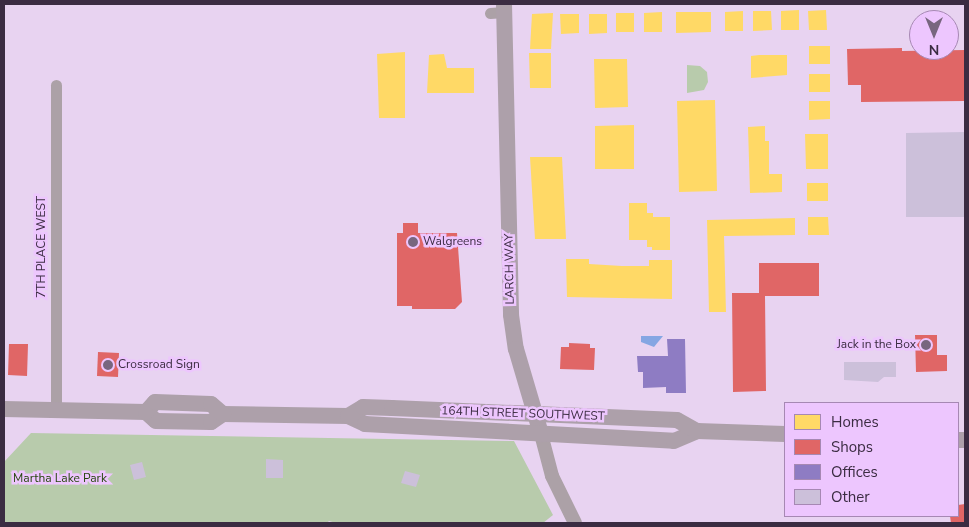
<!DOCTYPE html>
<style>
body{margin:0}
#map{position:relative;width:969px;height:527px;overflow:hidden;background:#e8d3f1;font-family:"Nunito Sans",sans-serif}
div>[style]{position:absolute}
.green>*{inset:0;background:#b8cbac}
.water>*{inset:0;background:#85a6e3}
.homes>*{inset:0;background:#ffd966}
.shops>*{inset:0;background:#e06666}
.offices>*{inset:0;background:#8e7cc3}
.building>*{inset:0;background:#ccc0da}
.minor>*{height:11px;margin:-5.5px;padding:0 5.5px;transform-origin:5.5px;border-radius:5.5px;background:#aca1a7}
.tertiary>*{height:14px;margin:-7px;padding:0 7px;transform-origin:7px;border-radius:7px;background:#aca1a7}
.secondary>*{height:16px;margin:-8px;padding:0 8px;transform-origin:8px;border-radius:8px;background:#ada0aa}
.dots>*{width:14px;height:14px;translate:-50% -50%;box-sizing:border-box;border:2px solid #edc6fe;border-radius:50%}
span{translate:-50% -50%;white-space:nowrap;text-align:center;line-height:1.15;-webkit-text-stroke:5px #edc6fe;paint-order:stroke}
.poi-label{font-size:12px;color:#3b2c42}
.left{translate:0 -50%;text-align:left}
.right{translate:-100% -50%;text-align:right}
.street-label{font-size:12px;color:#3b2c42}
.park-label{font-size:12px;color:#25470d}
.frame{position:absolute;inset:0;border:5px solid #3b2c42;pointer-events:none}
.legend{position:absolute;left:784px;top:402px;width:175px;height:115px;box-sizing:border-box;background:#edc6fe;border:1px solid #a688b3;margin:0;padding:6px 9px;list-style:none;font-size:15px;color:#3b2c42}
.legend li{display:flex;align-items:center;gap:10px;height:25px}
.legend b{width:25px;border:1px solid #a688b3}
.north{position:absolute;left:909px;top:10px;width:50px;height:50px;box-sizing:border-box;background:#edc6fe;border:1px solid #a688b3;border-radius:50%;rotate:180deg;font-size:14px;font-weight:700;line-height:20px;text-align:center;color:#3b2c42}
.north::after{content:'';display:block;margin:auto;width:18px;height:22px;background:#78667f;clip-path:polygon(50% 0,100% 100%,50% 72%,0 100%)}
</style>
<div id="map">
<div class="green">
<div style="clip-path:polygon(687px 65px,700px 66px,707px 72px,708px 82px,704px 90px,687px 93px)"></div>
<div style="clip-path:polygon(31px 433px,514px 441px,553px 515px,543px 523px,336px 523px,329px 521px,327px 523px,4px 523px,4px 462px)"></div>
</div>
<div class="water">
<div style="clip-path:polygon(641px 336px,663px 336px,654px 347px,641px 342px)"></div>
</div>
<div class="homes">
<div style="clip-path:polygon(799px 10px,799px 30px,781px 30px,781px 11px)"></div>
<div style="clip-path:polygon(826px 10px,827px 30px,809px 30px,808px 11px)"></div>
<div style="clip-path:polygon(743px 11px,743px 31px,725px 31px,725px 12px)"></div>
<div style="clip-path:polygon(753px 11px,771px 11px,772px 30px,753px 31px)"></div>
<div style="clip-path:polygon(662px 12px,662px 32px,644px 32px,644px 13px)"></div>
<div style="clip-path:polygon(676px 12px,711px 12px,711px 32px,676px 33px)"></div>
<div style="clip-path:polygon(553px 13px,551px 49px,530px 49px,532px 14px)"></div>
<div style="clip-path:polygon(616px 13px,634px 13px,634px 32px,616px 32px)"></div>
<div style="clip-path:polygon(560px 14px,579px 14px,579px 33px,561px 34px)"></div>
<div style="clip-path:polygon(589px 14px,607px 14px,607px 33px,589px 34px)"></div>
<div style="clip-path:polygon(809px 46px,830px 46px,830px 64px,809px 64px)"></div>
<div style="clip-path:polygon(405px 52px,405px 118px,379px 118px,377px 54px)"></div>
<div style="clip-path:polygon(529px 53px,551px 53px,551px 88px,530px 88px)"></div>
<div style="clip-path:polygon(444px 54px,447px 68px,474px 68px,474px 93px,427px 93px,429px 55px)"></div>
<div style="clip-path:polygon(759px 55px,787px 55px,787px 75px,751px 78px,751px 56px)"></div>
<div style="clip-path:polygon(594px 59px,627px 59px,628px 107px,595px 108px)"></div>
<div style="clip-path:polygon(809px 74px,830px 74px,830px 92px,809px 92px)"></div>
<div style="clip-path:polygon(715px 100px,717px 191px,679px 192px,677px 101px)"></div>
<div style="clip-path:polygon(809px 101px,830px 101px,830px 119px,809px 120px)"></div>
<div style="clip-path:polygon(634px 125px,634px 169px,595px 169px,595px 126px)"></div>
<div style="clip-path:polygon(765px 126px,765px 141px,769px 141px,769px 174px,782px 174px,782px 192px,750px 193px,748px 127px)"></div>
<div style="clip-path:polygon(805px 134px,828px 134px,828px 169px,806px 169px)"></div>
<div style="clip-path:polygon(530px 157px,562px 157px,566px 239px,535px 239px)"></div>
<div style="clip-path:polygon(807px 183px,828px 183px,828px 201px,807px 201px)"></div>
<div style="clip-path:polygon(629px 203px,647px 203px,647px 213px,653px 213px,653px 217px,670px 217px,670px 250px,652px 250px,652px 247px,647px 247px,647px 240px,629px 240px)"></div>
<div style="clip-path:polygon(808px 217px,828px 217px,829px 235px,808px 235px)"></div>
<div style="clip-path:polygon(795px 218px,795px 235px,724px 236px,726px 312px,709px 312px,707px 220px)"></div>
<div style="clip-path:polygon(566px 259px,589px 259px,589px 264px,622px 266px,649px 266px,649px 260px,672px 260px,672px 299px,567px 297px)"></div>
</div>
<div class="shops">
<div style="clip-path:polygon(902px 48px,902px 51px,965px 50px,965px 101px,861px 102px,861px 85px,848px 85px,847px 49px)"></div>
<div style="clip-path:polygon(403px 223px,418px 223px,418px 233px,457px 233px,462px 302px,455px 309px,412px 309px,412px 306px,397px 306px,397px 233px,403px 233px)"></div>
<div style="clip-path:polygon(759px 263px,819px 263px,819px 296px,765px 296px,766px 391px,733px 392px,732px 293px,759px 293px)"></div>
<div style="clip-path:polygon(915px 335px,937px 335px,937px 355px,947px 355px,947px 371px,916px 372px)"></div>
<div style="clip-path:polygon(569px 343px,590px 344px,590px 348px,595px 348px,594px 370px,560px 369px,561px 347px,569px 347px)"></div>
<div style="clip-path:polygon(9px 344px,28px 344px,27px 376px,8px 375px)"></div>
<div style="clip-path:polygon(98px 352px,119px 353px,118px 377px,97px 376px)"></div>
<div style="clip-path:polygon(965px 504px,965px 523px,951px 523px,950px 516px,958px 516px,958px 505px)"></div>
</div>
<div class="offices">
<div style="clip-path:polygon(667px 339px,685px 339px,686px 393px,666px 393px,666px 387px,643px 388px,643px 372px,638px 372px,637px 356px,668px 356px)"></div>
</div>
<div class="building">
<div style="clip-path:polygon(965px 132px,965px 217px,906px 217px,906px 133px)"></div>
<div style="clip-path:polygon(844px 362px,896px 362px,896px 377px,884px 377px,878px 382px,844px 380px)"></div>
<div style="clip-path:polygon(266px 459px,283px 460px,283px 478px,266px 478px)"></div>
<div style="clip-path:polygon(142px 462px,146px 477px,134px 480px,130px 465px)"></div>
<div style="clip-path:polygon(405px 471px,420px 475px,416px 487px,401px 483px)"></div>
</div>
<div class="minor">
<div style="left:490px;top:13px;width:14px;rotate:-4deg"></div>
<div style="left:56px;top:410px;width:325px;rotate:-90deg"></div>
</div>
<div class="tertiary">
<div style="left:541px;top:434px;width:43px;rotate:75.3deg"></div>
<div style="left:552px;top:476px;width:52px;rotate:63.9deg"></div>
</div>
<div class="secondary">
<div style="left:504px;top:4px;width:311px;rotate:88.7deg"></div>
<div style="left:511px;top:315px;width:34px;rotate:82deg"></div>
<div style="left:516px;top:349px;width:89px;rotate:73.6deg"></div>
<div style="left:4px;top:409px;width:142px;rotate:1.2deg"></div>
<div style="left:146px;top:412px;width:13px;rotate:42deg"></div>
<div style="left:156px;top:421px;width:55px;rotate:1deg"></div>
<div style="left:211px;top:422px;width:14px;rotate:-34deg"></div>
<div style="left:223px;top:414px;width:125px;rotate:0.9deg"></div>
<div style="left:348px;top:416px;width:19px;rotate:25deg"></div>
<div style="left:365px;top:424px;width:309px;rotate:3.1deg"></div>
<div style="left:674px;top:441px;width:25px;rotate:-23deg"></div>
<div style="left:697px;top:431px;width:88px;rotate:2deg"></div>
<div style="left:146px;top:412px;width:13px;rotate:-48deg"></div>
<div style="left:155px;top:402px;width:56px;rotate:2deg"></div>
<div style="left:211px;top:404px;width:16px;rotate:40deg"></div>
<div style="left:348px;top:416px;width:17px;rotate:-31deg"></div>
<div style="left:363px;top:407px;width:29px;rotate:2deg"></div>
<div style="left:392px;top:408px;width:285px;rotate:2.4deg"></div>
<div style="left:677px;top:420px;width:23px;rotate:29deg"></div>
<div style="left:958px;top:440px;width:7px"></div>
</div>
<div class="dots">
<div style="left:413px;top:242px;background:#78667f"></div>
<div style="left:926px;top:345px;background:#78667f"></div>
<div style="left:108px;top:365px;background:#78667f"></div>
</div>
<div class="poi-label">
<span class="left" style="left:423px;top:242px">Walgreens</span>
<span class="right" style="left:916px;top:345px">Jack in the Box</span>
<span class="left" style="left:118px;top:365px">Crossroad Sign</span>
</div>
<div class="street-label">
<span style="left:42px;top:247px;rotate:-90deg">7TH PLACE WEST</span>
<span style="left:510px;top:269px;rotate:-91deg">LARCH WAY</span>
<span style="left:523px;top:414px;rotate:2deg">164TH STREET SOUTHWEST</span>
</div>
<div class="park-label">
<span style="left:60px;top:479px">Martha Lake Park</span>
</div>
<div class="frame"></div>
<ul class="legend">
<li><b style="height:14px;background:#ffd966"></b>Homes</li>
<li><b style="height:14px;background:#e06666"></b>Shops</li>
<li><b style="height:14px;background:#8e7cc3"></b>Offices</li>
<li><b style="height:14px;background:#ccc0da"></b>Other</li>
</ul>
<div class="north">N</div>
</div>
